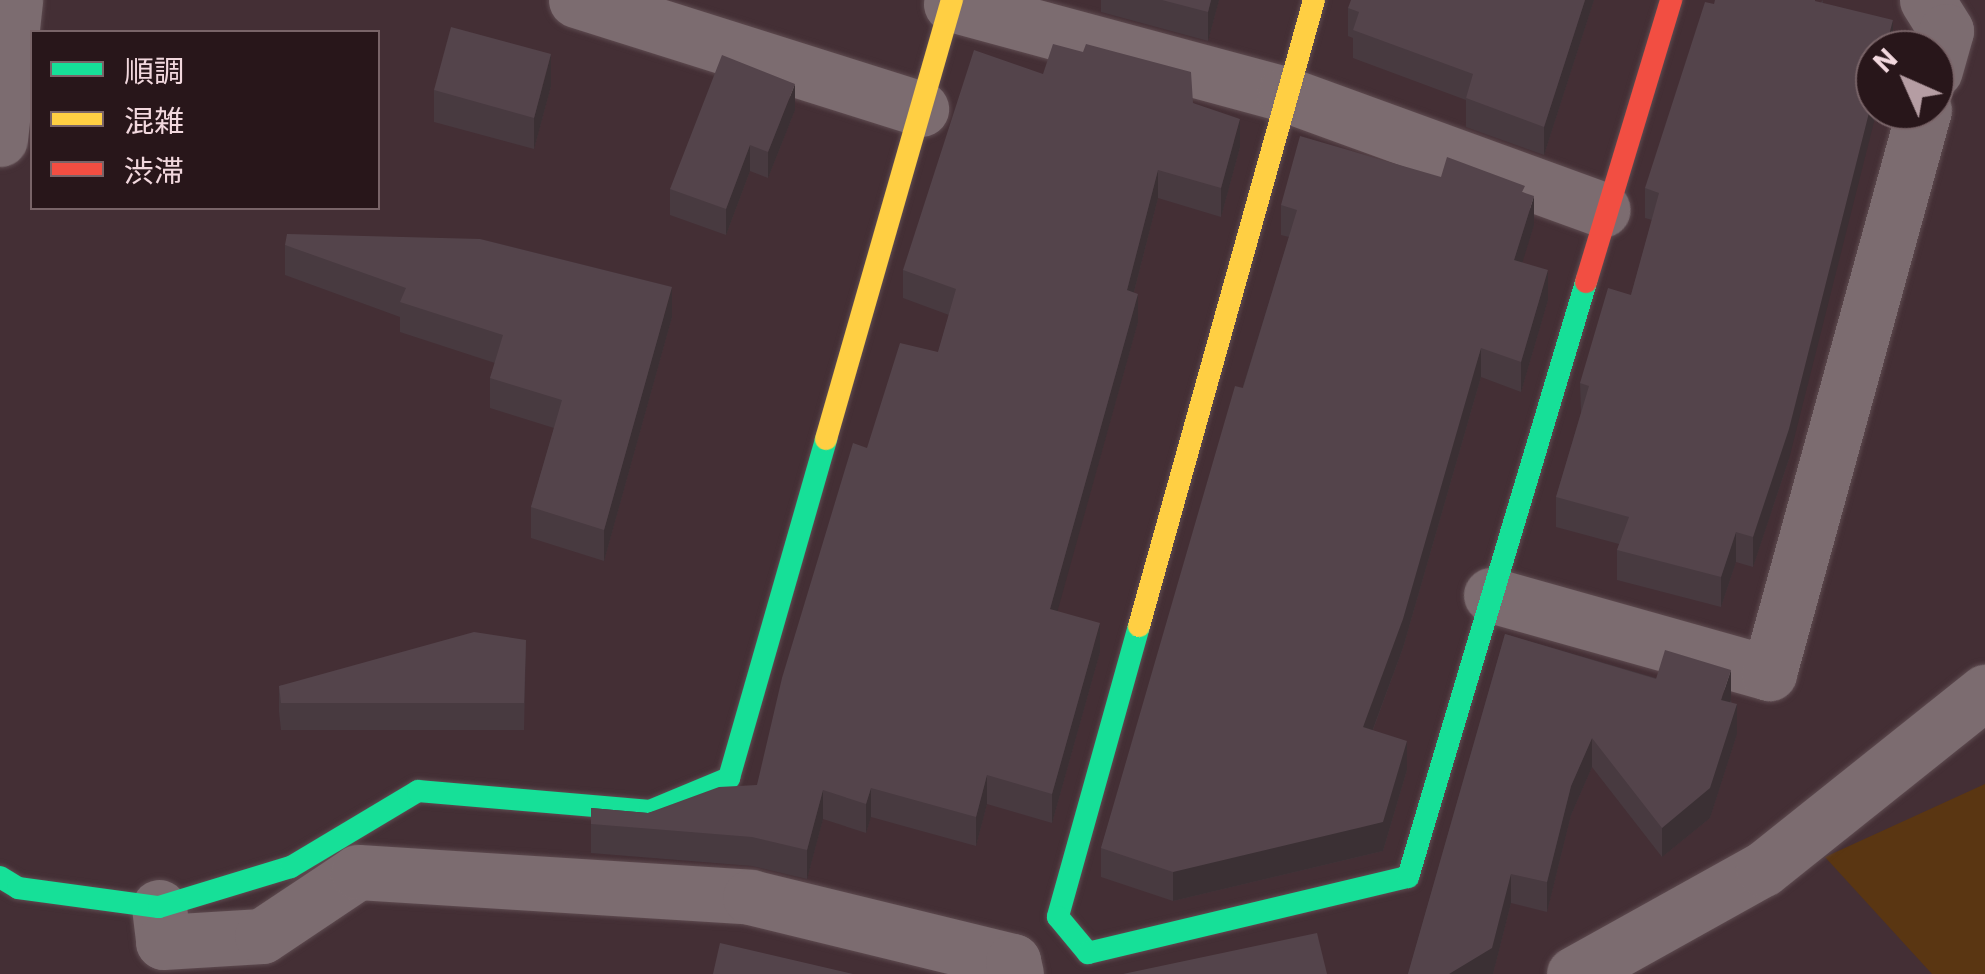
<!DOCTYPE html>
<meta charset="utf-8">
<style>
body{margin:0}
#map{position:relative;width:1985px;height:974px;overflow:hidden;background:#442f35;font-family:"IBM Plex Sans","Noto Sans JP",sans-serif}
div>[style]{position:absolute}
.green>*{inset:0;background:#5a3612}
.roads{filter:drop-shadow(0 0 2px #5e4b50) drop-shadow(0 0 2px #5e4b50)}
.street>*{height:55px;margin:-27.5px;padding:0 27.5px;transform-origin:27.5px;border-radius:27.5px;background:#7c6c70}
.fast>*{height:22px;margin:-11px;padding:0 11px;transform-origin:11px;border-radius:11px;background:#16e098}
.slow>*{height:22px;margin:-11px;padding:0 11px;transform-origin:11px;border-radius:11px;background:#ffcf43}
.jam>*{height:22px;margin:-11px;padding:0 11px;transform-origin:11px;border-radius:11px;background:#f24e42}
.wall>*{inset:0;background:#483a40}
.shaded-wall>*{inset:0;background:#3b3034}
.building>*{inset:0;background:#54444b}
span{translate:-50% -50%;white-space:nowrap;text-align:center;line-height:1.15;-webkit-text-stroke:8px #28161a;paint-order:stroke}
.legend{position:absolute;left:30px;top:30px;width:350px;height:180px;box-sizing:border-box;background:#28161a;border:2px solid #796468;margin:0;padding:12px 18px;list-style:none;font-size:30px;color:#f2d8de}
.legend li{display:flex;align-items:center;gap:20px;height:50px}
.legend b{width:50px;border:2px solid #796468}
.north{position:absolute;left:1855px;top:30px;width:100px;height:100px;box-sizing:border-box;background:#28161a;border:2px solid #796468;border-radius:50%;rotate:315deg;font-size:28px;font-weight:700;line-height:40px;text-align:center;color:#f2d8de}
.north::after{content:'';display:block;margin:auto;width:35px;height:45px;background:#b59da3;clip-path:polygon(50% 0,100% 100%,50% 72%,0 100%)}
</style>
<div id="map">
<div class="green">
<div style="clip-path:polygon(1985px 784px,1985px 974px,1932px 974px,1825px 857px)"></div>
</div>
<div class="roads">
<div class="street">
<div style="left:576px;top:0;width:362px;rotate:17.5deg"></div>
<div style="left:1927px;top:0;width:36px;rotate:58deg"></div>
<div style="left:1946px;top:31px;width:41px;rotate:105.8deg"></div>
<div style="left:951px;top:4px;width:346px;rotate:15.1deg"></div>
<div style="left:1285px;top:94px;width:338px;rotate:20deg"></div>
<div style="left:0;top:139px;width:140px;rotate:-83.8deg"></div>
<div style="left:1491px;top:595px;width:289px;rotate:15.7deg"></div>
<div style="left:1769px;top:673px;width:584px;rotate:-74.61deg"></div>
<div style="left:159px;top:907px;width:35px;rotate:83deg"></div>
<div style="left:163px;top:942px;width:99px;rotate:-3.5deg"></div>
<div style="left:262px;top:936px;width:115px;rotate:-33.7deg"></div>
<div style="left:358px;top:872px;width:393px;rotate:3.6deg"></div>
<div style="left:750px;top:897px;width:271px;rotate:13.7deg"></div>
<div style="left:1013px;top:961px;width:13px;rotate:77deg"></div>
<div style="left:1574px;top:974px;width:216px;rotate:-29.1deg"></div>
<div style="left:1763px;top:869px;width:284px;rotate:-38.6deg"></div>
</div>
<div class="fast">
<div style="left:1139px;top:626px;width:302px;rotate:105.6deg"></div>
<div style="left:1058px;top:917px;width:47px;rotate:50.2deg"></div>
<div style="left:1088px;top:953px;width:329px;rotate:-13.4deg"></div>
<div style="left:1408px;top:877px;width:621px;rotate:-73.34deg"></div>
<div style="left:0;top:877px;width:21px;rotate:31deg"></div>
<div style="left:18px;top:888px;width:142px;rotate:7.7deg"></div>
<div style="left:159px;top:907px;width:138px;rotate:-16.9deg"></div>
<div style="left:291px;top:867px;width:148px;rotate:-30.9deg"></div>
<div style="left:418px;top:791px;width:233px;rotate:4.9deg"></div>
<div style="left:650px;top:811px;width:86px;rotate:-22.7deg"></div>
<div style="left:729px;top:778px;width:353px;rotate:-74deg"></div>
</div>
<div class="slow">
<div style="left:826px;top:439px;width:457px;rotate:-74deg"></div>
<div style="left:1139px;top:626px;width:650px;rotate:-74.38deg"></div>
</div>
<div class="jam">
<div style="left:1586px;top:282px;width:295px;rotate:-73.2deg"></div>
</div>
</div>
<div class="wall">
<div style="clip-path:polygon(1101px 0,1219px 0,1208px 41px,1101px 12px)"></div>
<div style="clip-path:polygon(1594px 0,1544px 155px,1466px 127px,1466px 100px,1353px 58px,1353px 38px,1348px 36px,1348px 8px)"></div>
<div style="clip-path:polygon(1823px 0,1789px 459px,1753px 567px,1736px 562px,1721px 607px,1617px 580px,1617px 550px,1619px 544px,1556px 527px,1556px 497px,1581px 413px,1580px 383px,1631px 295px,1652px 220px,1645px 218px,1645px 188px)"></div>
<div style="clip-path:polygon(1043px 74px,1193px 103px,1240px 147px,1221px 217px,1158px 198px,1134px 292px,1138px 322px,1057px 611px,1100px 652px,1052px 823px,987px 804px,976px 846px,871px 817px,866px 833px,823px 819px,807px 879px,752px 866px,591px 853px,591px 808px,648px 813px,757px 785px,867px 448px,938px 352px,949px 315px,903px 298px,903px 270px)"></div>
<div style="clip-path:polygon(551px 86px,534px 149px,434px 122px,434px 90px)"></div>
<div style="clip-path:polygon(795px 110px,768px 178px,750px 171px,726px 235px,670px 215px,670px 189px)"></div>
<div style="clip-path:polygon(1441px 177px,1525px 193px,1534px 225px,1522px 262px,1548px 300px,1521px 392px,1481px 377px,1403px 648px,1373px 730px,1407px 770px,1383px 851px,1173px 901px,1101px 877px,1101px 848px,1289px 237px,1281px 235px,1281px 205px)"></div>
<div style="clip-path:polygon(285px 245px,672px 317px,604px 561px,531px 538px,531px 507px,554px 428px,490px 408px,490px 378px,495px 363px,400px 332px,400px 317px,285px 275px)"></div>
<div style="clip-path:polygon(1505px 634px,1731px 700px,1737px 734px,1710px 818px,1662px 857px,1592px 767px,1571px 815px,1547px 912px,1511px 903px,1493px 974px,1408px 974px)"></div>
<div style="clip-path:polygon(526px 640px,524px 730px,281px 730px,279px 712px,279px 686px)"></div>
</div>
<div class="shaded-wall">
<div style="clip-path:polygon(1211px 0,1219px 0,1208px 41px,1208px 12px)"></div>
<div style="clip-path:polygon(1585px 0,1594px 0,1544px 155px,1544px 127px)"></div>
<div style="clip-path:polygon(1893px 20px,1893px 50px,1885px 50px)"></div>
<div style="clip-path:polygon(551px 54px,551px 86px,534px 149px,534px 118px)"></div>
<div style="clip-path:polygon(795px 84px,795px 110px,768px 178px,768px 152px)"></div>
<div style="clip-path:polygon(1875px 89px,1875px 110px,1877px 110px,1789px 459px,1753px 567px,1753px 537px)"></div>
<div style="clip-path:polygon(1240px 119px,1240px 147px,1221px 217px,1221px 188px)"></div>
<div style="clip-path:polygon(750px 145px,750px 171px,726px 235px,726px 209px)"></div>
<div style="clip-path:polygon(1158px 170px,1158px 198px,1127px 319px,1127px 290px)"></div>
<div style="clip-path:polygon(1534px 196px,1534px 225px,1514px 289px,1514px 260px)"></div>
<div style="clip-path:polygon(1548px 270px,1548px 300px,1521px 392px,1521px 362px)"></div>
<div style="clip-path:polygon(672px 287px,672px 317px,604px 561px,604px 530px)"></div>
<div style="clip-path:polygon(1138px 294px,1138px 322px,1050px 638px,1050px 609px)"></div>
<div style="clip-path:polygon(1481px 348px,1481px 377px,1403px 648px,1363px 756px,1363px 727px)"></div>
<div style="clip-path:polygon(1736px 532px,1736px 562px,1721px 607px,1721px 577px)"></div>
<div style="clip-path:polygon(1100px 623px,1100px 652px,1052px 823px,1052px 794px)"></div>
<div style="clip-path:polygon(1731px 670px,1731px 700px,1721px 729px,1721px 700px)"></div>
<div style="clip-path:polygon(1737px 704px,1737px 734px,1710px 818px,1662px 857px,1662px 828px)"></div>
<div style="clip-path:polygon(1592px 738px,1592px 767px,1571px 815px,1547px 912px,1547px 882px,1571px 786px)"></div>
<div style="clip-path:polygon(1407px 741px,1407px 770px,1383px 851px,1173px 901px,1173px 872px)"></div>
<div style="clip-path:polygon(987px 775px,987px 804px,976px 846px,976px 817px)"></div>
<div style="clip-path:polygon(871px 788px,871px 817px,866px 833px,866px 804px)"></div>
<div style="clip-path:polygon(823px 790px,823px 819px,807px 879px,807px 850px)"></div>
<div style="clip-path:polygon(1511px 874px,1511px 903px,1493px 974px,1449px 974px)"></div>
</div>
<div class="building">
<div style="clip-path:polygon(1162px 0,1211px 0,1208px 12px)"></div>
<div style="clip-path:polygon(1351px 0,1585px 0,1544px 127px,1466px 98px,1473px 74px,1353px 30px,1359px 12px,1348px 8px)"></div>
<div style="clip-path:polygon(1715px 0,1815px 0,1815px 1px,1893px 20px,1885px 50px,1875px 50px,1875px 89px,1789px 429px,1753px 537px,1736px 532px,1721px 577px,1617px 550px,1629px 517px,1556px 497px,1589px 386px,1580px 383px,1608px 288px,1631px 295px,1659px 193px,1645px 188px,1705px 2px,1714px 4px)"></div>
<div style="clip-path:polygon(451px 27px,551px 54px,534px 118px,434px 90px)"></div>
<div style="clip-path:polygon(1053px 44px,1083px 52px,1086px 44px,1191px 72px,1193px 103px,1240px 119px,1221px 188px,1158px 170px,1127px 290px,1138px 294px,1050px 609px,1100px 623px,1052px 794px,987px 775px,976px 817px,871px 788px,866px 804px,823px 790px,807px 850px,752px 837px,591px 824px,591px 808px,648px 813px,719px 787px,757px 785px,782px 678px,853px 443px,867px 448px,900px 343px,938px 352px,956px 289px,903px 270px,974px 50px,1043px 74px)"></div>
<div style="clip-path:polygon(722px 55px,795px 84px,768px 152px,750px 145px,726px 209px,670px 189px)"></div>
<div style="clip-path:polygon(1300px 136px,1441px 177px,1447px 157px,1525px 186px,1522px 192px,1534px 196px,1514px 260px,1548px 270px,1521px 362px,1481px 348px,1403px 619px,1363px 727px,1407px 741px,1383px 822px,1173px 872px,1101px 848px,1235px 386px,1243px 388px,1297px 210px,1281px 205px)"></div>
<div style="clip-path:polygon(287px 234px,480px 239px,672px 287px,604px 530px,531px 507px,562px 400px,490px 378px,503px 335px,400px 302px,406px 288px,285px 245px)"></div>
<div style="clip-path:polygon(474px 632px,526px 640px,524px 703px,281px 703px,279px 686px)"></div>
<div style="clip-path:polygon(1505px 634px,1656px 679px,1665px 650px,1731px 670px,1721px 700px,1737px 704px,1710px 788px,1662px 828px,1592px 738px,1571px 786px,1547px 882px,1511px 874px,1492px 948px,1449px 974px,1408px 974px)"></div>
<div style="clip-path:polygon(1317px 933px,1327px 974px,1123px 974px)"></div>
<div style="clip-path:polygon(720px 943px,853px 974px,713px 974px)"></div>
</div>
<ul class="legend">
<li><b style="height:12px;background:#16e098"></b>順調</li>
<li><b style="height:12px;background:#ffcf43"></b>混雑</li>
<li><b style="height:12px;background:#f24e42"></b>渋滞</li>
</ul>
<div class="north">N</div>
</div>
